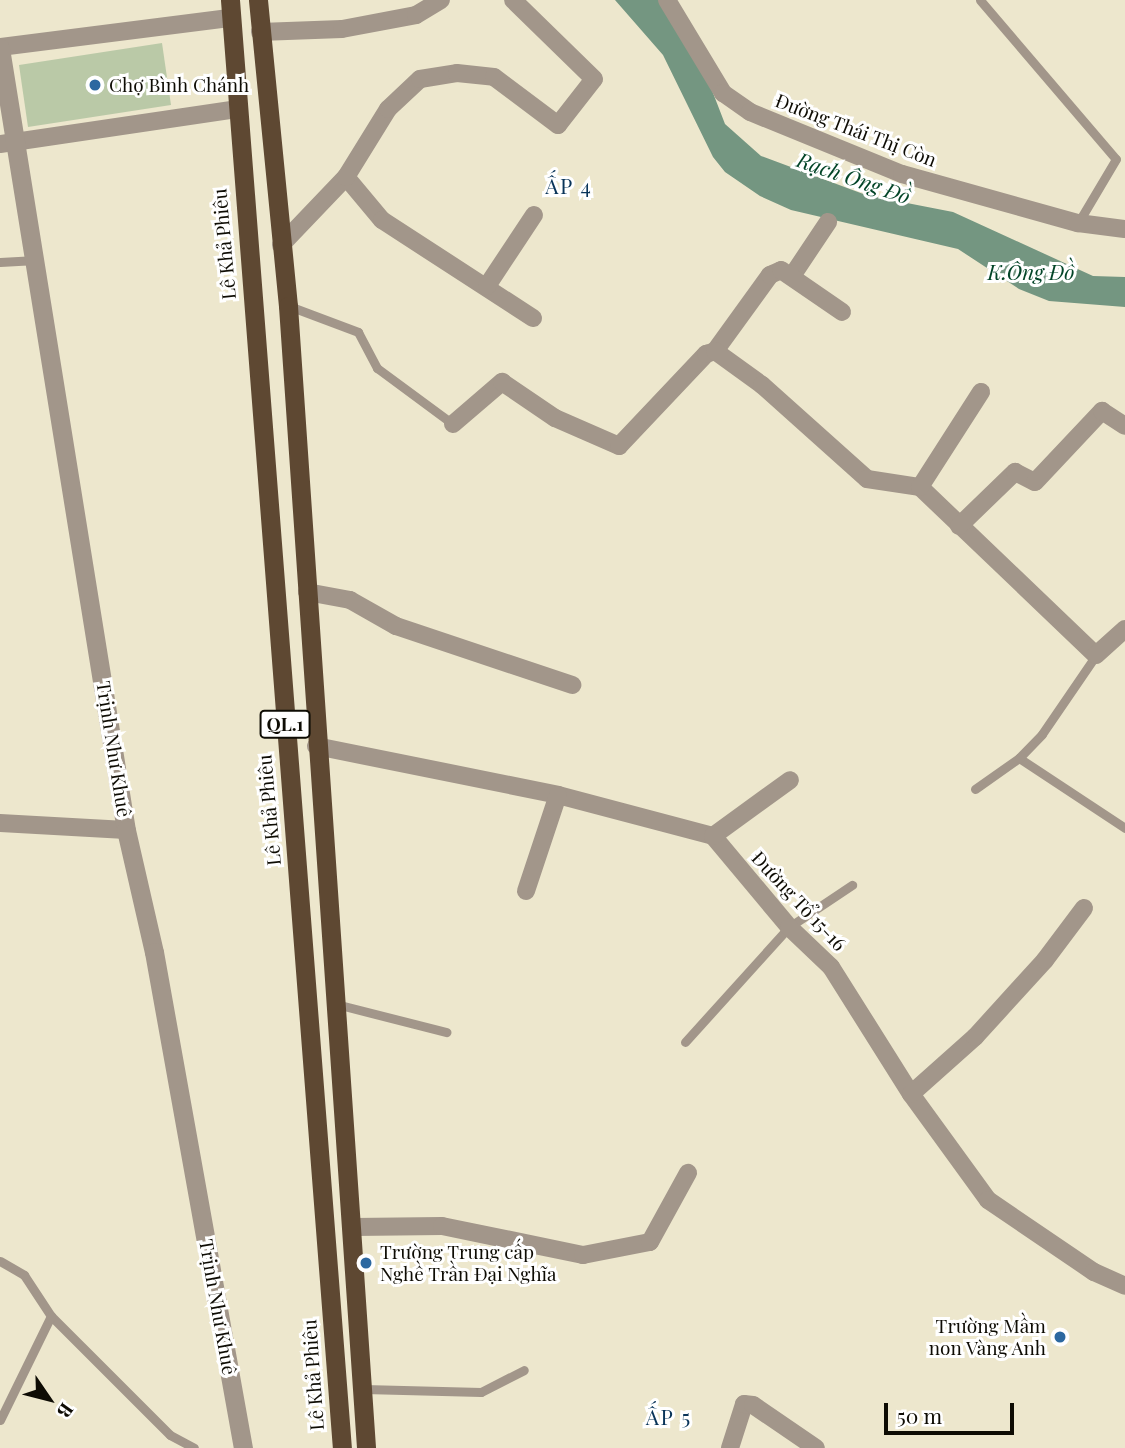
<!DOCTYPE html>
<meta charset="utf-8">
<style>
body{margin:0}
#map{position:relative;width:1125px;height:1448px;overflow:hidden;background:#ede7cd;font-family:"Playfair Display",serif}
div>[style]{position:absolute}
.water>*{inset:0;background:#749681}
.building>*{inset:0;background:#bac9a7}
.service>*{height:9px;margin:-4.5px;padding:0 4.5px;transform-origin:4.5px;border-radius:4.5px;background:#a2968a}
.minor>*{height:18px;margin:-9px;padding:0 9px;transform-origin:9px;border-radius:9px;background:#a2968a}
.tertiary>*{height:19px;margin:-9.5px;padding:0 9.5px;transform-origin:9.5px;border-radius:9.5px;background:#a2968a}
.trunk>*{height:19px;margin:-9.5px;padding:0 9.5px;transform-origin:9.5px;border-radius:9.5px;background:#5e4832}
.dots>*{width:19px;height:19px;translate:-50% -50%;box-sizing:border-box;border:4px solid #fff;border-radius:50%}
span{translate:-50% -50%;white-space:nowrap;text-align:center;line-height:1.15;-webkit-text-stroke:6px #fff;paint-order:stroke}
.shield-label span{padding:2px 5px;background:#fff;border:2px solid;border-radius:5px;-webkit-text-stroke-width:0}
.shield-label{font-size:18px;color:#0e0c04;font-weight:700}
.poi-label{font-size:19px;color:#0e0c04}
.left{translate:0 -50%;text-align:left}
.right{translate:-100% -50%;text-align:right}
.street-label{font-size:19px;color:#0e0c04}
.water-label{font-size:21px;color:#034528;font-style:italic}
.neighbourhood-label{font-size:21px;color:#093459;letter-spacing:2px}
.north{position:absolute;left:14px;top:1364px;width:70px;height:70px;-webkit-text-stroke:5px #fff;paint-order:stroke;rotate:125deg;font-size:19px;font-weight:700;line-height:28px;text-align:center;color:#0e0c04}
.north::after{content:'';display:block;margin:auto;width:24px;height:32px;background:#0e0c04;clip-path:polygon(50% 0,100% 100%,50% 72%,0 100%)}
.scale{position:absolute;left:884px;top:1403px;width:130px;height:32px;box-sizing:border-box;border:4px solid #0e0c04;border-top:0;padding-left:9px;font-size:21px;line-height:24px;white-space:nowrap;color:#0e0c04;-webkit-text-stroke:5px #fff;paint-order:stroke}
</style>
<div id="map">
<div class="water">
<div style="clip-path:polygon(615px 0,662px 0,703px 67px,725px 124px,761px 156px,866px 195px,953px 212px,1093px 276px,1125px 277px,1125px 307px,1049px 301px,1019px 289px,958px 249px,791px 210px,760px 196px,725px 172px,713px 157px,663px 55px)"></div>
</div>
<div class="building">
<div style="clip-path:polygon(162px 43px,171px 105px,28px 127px,19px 65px)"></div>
</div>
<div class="service">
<div style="left:980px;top:0;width:209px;rotate:49.5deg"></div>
<div style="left:1116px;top:159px;width:74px;rotate:120.7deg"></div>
<div style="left:0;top:262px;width:36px;rotate:-3deg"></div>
<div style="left:289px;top:306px;width:74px;rotate:20.6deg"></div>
<div style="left:358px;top:332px;width:41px;rotate:62.2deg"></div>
<div style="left:377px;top:368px;width:94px;rotate:36.4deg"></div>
<div style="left:1019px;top:758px;width:127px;rotate:33.4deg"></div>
<div style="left:975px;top:789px;width:54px;rotate:-35.2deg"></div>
<div style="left:1019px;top:758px;width:33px;rotate:-46deg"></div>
<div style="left:1042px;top:734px;width:96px;rotate:-55.6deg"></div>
<div style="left:336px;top:1004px;width:114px;rotate:14.3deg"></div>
<div style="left:685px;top:1042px;width:155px;rotate:-47.9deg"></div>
<div style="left:789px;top:927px;width:76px;rotate:-33.7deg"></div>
<div style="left:0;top:1261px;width:28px;rotate:30deg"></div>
<div style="left:24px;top:1275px;width:49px;rotate:56.6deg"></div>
<div style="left:51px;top:1316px;width:168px;rotate:45deg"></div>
<div style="left:170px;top:1435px;width:27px;rotate:28deg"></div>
<div style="left:364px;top:1389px;width:117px;rotate:1.5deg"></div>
<div style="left:481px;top:1392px;width:48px;rotate:-27.1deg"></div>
<div style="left:0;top:1420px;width:116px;rotate:-63.9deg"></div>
</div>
<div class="minor">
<div style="left:667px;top:0;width:109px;rotate:58.9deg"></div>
<div style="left:723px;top:93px;width:33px;rotate:35deg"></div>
<div style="left:750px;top:112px;width:164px;rotate:22.2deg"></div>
<div style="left:902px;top:174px;width:183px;rotate:15.6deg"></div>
<div style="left:1078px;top:223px;width:47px;rotate:7.3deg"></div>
<div style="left:260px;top:32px;width:82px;rotate:-2.1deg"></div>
<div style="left:342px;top:29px;width:75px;rotate:-10.7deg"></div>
<div style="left:416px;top:15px;width:29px;rotate:-31deg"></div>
<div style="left:0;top:47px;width:233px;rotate:-7.2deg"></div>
<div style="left:0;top:144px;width:239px;rotate:-8.4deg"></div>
<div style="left:346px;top:177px;width:56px;rotate:50.1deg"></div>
<div style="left:382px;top:220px;width:180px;rotate:33deg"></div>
<div style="left:281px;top:245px;width:94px;rotate:-46.3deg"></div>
<div style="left:346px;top:177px;width:80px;rotate:-58.3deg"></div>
<div style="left:388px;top:109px;width:44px;rotate:-43.2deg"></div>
<div style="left:420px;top:79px;width:37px;rotate:-9deg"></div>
<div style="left:457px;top:73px;width:37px;rotate:6deg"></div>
<div style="left:494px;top:77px;width:80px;rotate:36.9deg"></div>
<div style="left:558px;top:125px;width:58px;rotate:-52deg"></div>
<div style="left:594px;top:79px;width:113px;rotate:-135.7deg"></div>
<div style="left:792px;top:276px;width:65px;rotate:-56.3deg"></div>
<div style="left:487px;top:286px;width:85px;rotate:-56.5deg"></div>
<div style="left:715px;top:351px;width:94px;rotate:-54.1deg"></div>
<div style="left:770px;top:275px;width:12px;rotate:-24deg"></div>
<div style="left:781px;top:270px;width:74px;rotate:34.5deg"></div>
<div style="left:453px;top:424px;width:65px;rotate:-40.6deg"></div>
<div style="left:502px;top:382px;width:64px;rotate:34.2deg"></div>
<div style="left:555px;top:418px;width:70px;rotate:23.6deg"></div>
<div style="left:619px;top:446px;width:127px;rotate:-46.6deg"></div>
<div style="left:706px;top:354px;width:9px;rotate:-18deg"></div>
<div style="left:715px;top:351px;width:58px;rotate:35.9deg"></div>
<div style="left:762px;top:385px;width:141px;rotate:41.8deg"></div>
<div style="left:867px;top:479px;width:54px;rotate:8.6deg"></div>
<div style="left:920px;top:487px;width:243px;rotate:43.7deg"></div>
<div style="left:1096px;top:655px;width:39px;rotate:-42deg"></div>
<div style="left:920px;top:487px;width:113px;rotate:-57.3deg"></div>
<div style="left:959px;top:526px;width:78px;rotate:-44deg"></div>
<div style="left:1015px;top:472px;width:22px;rotate:27deg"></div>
<div style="left:1035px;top:482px;width:98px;rotate:-46.7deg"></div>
<div style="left:1102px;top:411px;width:27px;rotate:33deg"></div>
<div style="left:307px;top:592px;width:44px;rotate:10.5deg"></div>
<div style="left:350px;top:600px;width:53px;rotate:29.5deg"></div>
<div style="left:396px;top:626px;width:186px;rotate:18.5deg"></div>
<div style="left:316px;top:746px;width:247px;rotate:11.4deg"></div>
<div style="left:558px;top:795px;width:160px;rotate:14.8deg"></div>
<div style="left:713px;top:836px;width:119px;rotate:50.1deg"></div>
<div style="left:789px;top:927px;width:58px;rotate:43.6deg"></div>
<div style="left:831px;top:967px;width:150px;rotate:57.8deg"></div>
<div style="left:911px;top:1094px;width:131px;rotate:54deg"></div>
<div style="left:988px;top:1200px;width:128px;rotate:34.2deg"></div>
<div style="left:1094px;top:1272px;width:34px;rotate:24deg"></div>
<div style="left:0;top:823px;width:126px;rotate:3.2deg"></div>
<div style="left:713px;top:836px;width:95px;rotate:-36deg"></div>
<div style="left:526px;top:891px;width:101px;rotate:-71.6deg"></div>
<div style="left:911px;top:1094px;width:86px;rotate:-41.7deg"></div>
<div style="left:975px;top:1037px;width:104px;rotate:-47.7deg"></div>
<div style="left:1045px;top:960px;width:65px;rotate:-53.1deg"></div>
<div style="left:354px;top:1227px;width:88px;rotate:-0.7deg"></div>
<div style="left:442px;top:1226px;width:144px;rotate:11.6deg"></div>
<div style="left:583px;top:1255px;width:68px;rotate:-11deg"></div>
<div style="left:650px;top:1242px;width:79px;rotate:-61.2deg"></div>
<div style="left:730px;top:1448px;width:46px;rotate:-72.3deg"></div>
<div style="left:744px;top:1404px;width:9px;rotate:6deg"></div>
<div style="left:753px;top:1405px;width:76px;rotate:34.3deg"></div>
</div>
<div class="tertiary">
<div style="left:0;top:48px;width:792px;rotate:80.85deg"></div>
<div style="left:126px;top:830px;width:125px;rotate:77.1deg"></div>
<div style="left:154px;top:952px;width:504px;rotate:79.83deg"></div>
</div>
<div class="trunk">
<div style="left:230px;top:0;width:1452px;rotate:85.58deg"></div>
<div style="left:258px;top:0;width:307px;rotate:84.4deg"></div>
<div style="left:288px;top:306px;width:1145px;rotate:86.09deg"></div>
</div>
<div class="dots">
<div style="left:95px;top:85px;background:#2c68a0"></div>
<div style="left:366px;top:1263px;background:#2c68a0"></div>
<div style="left:1060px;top:1337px;background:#2c68a0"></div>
</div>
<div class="shield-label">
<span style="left:285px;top:724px">QL.1</span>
</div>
<div class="poi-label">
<span class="left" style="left:109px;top:85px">Chợ Bình Chánh</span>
<span class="left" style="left:380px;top:1263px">Trường Trung cấp<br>Nghề Trần Đại Nghĩa</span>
<span class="right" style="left:1046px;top:1337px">Trường Mầm<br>non Vàng Anh</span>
</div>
<div class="street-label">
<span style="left:856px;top:130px;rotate:21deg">Đường Thái Thị Còn</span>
<span style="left:224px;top:244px;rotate:-95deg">Lê Khả Phiêu</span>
<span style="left:114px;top:749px;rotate:81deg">Trịnh Như Khuê</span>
<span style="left:269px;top:810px;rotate:-95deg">Lê Khả Phiêu</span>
<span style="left:799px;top:901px;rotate:47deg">Đường Tổ 15-16</span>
<span style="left:218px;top:1307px;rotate:80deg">Trịnh Như Khuê</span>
<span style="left:313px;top:1375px;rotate:-94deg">Lê Khả Phiêu</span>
</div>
<div class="water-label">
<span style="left:854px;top:177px;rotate:19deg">Rạch Ông Đồ</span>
<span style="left:1031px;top:271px">K.Ông Đồ</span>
</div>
<div class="neighbourhood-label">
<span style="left:569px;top:185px">ẤP 4</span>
<span style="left:669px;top:1416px">ẤP 5</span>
</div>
<div class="north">B</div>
<div class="scale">50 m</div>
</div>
